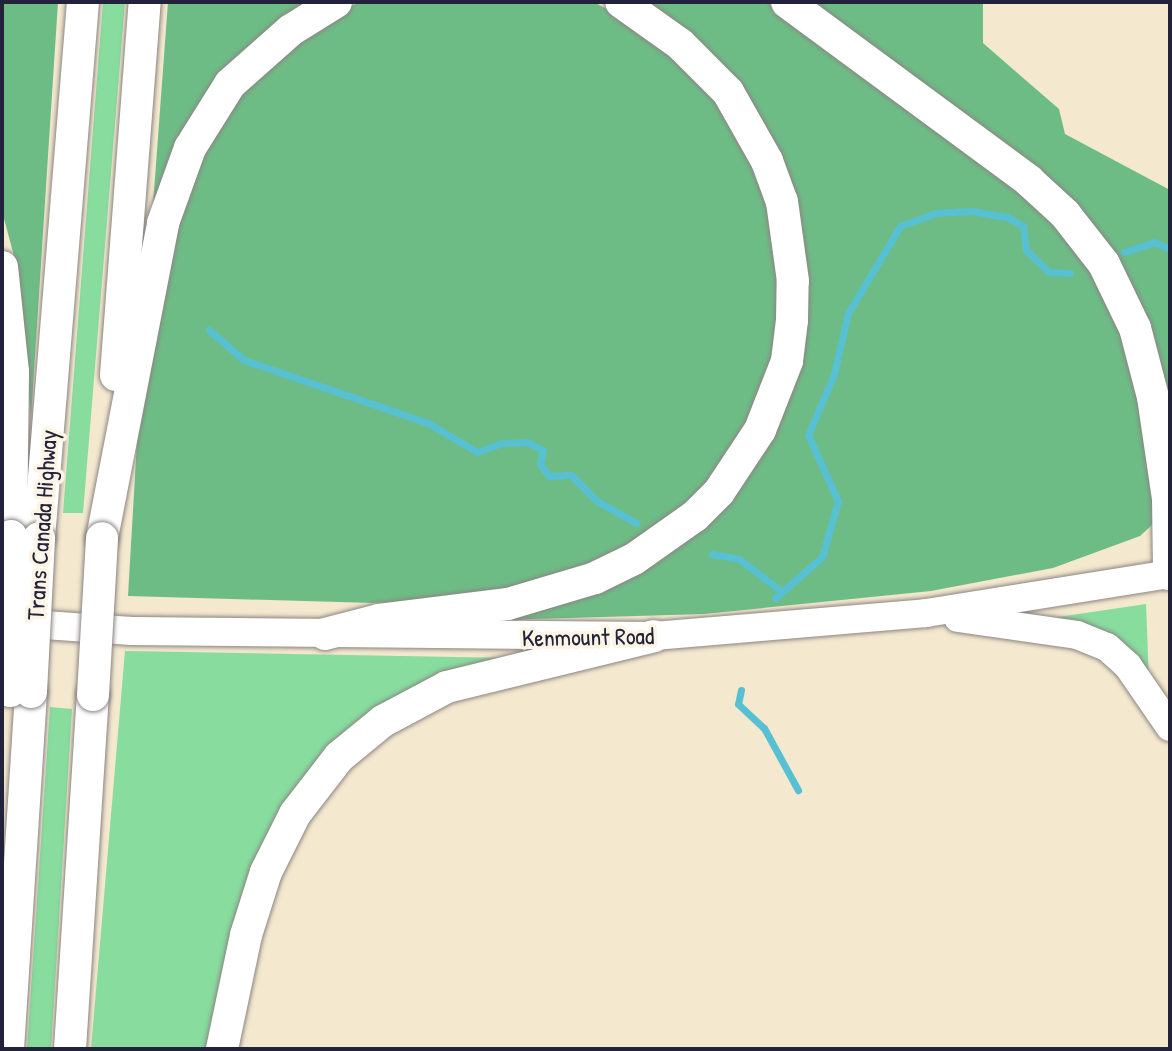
<!DOCTYPE html>
<style>
body{margin:0}
#map{position:relative;width:1172px;height:1051px;overflow:hidden;background:#f4e8ce;font-family:"Patrick Hand",sans-serif}
div>[style]{position:absolute}
.green>*{inset:0;background:#88dc9e}
.forest>*{inset:0;background:#6ebc85}
.stream>*{height:7px;margin:-3.5px;padding:0 3.5px;transform-origin:3.5px;border-radius:3.5px;background:#57c0d3}
.roads{filter:drop-shadow(0 0 2px #8b8584) drop-shadow(0 0 2px #8b8584)}
.major>*{height:28px;margin:-14px;padding:0 14px;transform-origin:14px;border-radius:14px;background:#fff}
.highway>*{height:32px;margin:-16px;padding:0 16px;transform-origin:16px;border-radius:16px;background:#fff}
.bridges{filter:drop-shadow(0 0 2px #8b8584) drop-shadow(0 0 2px #8b8584)}
.highway-bridge>*{height:32px;margin:-16px;padding:0 16px;transform-origin:16px;border-radius:16px;background:#fff}
span{translate:-50% -50%;white-space:nowrap;text-align:center;line-height:1.15;-webkit-text-stroke:7px #fcf5e5;paint-order:stroke}
.street-label{font-size:24px;color:#22223b}
.frame{position:absolute;inset:0;border:4px solid #22223b;pointer-events:none}
</style>
<div id="map">
<div class="green">
<div style="clip-path:polygon(103px 2px,125px 2px,83px 513px,63px 513px)"></div>
<div style="clip-path:polygon(1146px 604px,1149px 681px,1038px 620px)"></div>
<div style="clip-path:polygon(125px 651px,514px 658px,320px 761px,214px 1049px,91px 1049px)"></div>
<div style="clip-path:polygon(50px 707px,72px 709px,51px 1049px,27px 1049px)"></div>
</div>
<div class="forest">
<div style="clip-path:polygon(2px 2px,58px 2px,31px 418px,19px 275px,2px 211px)"></div>
<div style="clip-path:polygon(168px 2px,315px 2px,278px 25px,152px 218px)"></div>
<div style="clip-path:polygon(360px 2px,594px 2px,656px 37px,690px 68px,748px 143px,780px 238px,776px 338px,764px 391px,716px 476px,648px 538px,557px 580px,463px 599px,373px 603px,128px 596px,139px 407px,170px 229px,224px 111px,318px 22px)"></div>
<div style="clip-path:polygon(646px 2px,769px 2px,973px 149px,1075px 244px,1128px 340px,1155px 510px,1152px 525px,1140px 536px,1053px 568px,931px 591px,704px 614px,495px 620px,544px 607px,763px 451px,798px 214px)"></div>
<div style="clip-path:polygon(806px 2px,983px 2px,983px 43px,1059px 109px,1065px 134px,1170px 190px,1170px 429px,1126px 280px)"></div>
</div>
<div class="stream">
<div style="left:1124px;top:252px;width:32px;rotate:-18deg"></div>
<div style="left:1154px;top:242px;width:17px;rotate:24deg"></div>
<div style="left:209px;top:330px;width:46px;rotate:40.6deg"></div>
<div style="left:244px;top:360px;width:194px;rotate:18.9deg"></div>
<div style="left:428px;top:423px;width:57px;rotate:30.6deg"></div>
<div style="left:477px;top:452px;width:27px;rotate:-20deg"></div>
<div style="left:502px;top:443px;width:25px;rotate:-2deg"></div>
<div style="left:527px;top:442px;width:18px;rotate:27deg"></div>
<div style="left:543px;top:450px;width:14px;rotate:102deg"></div>
<div style="left:540px;top:464px;width:15px;rotate:53deg"></div>
<div style="left:549px;top:476px;width:22px;rotate:-3deg"></div>
<div style="left:571px;top:475px;width:37px;rotate:45deg"></div>
<div style="left:597px;top:501px;width:45px;rotate:29.4deg"></div>
<div style="left:712px;top:554px;width:27px;rotate:10deg"></div>
<div style="left:739px;top:559px;width:51px;rotate:37.1deg"></div>
<div style="left:775px;top:598px;width:62px;rotate:-41.1deg"></div>
<div style="left:822px;top:557px;width:58px;rotate:-74.1deg"></div>
<div style="left:838px;top:501px;width:72px;rotate:-114.4deg"></div>
<div style="left:808px;top:435px;width:66px;rotate:-66.9deg"></div>
<div style="left:834px;top:374px;width:63px;rotate:-77.1deg"></div>
<div style="left:848px;top:313px;width:101px;rotate:-59.1deg"></div>
<div style="left:900px;top:226px;width:37px;rotate:-20deg"></div>
<div style="left:935px;top:213px;width:37px;rotate:-3deg"></div>
<div style="left:972px;top:211px;width:36px;rotate:10deg"></div>
<div style="left:1007px;top:217px;width:18px;rotate:29deg"></div>
<div style="left:1023px;top:226px;width:24px;rotate:83deg"></div>
<div style="left:1026px;top:250px;width:32px;rotate:44deg"></div>
<div style="left:1049px;top:272px;width:21px;rotate:3deg"></div>
<div style="left:741px;top:690px;width:14px;rotate:102deg"></div>
<div style="left:738px;top:704px;width:35px;rotate:43deg"></div>
<div style="left:764px;top:728px;width:71px;rotate:61.3deg"></div>
</div>
<div class="roads">
<div class="major">
<div style="left:958px;top:618px;width:120px;rotate:8.1deg"></div>
<div style="left:1077px;top:635px;width:32px;rotate:22deg"></div>
<div style="left:1107px;top:647px;width:28px;rotate:42deg"></div>
<div style="left:1128px;top:666px;width:74px;rotate:55.5deg"></div>
<div style="left:15px;top:623px;width:117px;rotate:3.9deg"></div>
<div style="left:132px;top:631px;width:522px;rotate:0.55deg"></div>
<div style="left:654px;top:636px;width:273px;rotate:-4.8deg"></div>
<div style="left:926px;top:613px;width:247px;rotate:-9.1deg"></div>
</div>
<div class="highway">
<div style="left:787px;top:2px;width:300px;rotate:36.4deg"></div>
<div style="left:1028px;top:180px;width:50px;rotate:42.6deg"></div>
<div style="left:1065px;top:214px;width:63px;rotate:52deg"></div>
<div style="left:1104px;top:264px;width:71px;rotate:64.2deg"></div>
<div style="left:1135px;top:328px;width:71px;rotate:75.4deg"></div>
<div style="left:1153px;top:397px;width:102px;rotate:81.6deg"></div>
<div style="left:1168px;top:498px;width:76px;rotate:89.2deg"></div>
<div style="left:2px;top:267px;width:106px;rotate:84deg"></div>
<div style="left:13px;top:372px;width:164px;rotate:90.7deg"></div>
<div style="left:116px;top:375px;width:374px;rotate:-85.6deg"></div>
<div style="left:39px;top:538px;width:538px;rotate:-85.31deg"></div>
<div style="left:102px;top:538px;width:321px;rotate:-79deg"></div>
<div style="left:163px;top:223px;width:80px;rotate:-70.2deg"></div>
<div style="left:190px;top:148px;width:75px;rotate:-58deg"></div>
<div style="left:230px;top:84px;width:81px;rotate:-41.5deg"></div>
<div style="left:291px;top:30px;width:53px;rotate:-31.9deg"></div>
<div style="left:325px;top:634px;width:56px;rotate:-14.5deg"></div>
<div style="left:379px;top:620px;width:130px;rotate:-7.1deg"></div>
<div style="left:508px;top:604px;width:91px;rotate:-16.6deg"></div>
<div style="left:595px;top:578px;width:43px;rotate:-26deg"></div>
<div style="left:634px;top:559px;width:75px;rotate:-35.2deg"></div>
<div style="left:695px;top:516px;width:34px;rotate:-45deg"></div>
<div style="left:719px;top:492px;width:74px;rotate:-56.5deg"></div>
<div style="left:760px;top:430px;width:74px;rotate:-68.6deg"></div>
<div style="left:787px;top:361px;width:41px;rotate:-83deg"></div>
<div style="left:792px;top:320px;width:39px;rotate:-89deg"></div>
<div style="left:793px;top:281px;width:80px;rotate:-97.9deg"></div>
<div style="left:782px;top:202px;width:44px;rotate:-110.1deg"></div>
<div style="left:767px;top:161px;width:79px;rotate:-119.5deg"></div>
<div style="left:728px;top:92px;width:68px;rotate:-135deg"></div>
<div style="left:680px;top:44px;width:72px;rotate:-144.6deg"></div>
<div style="left:8px;top:1049px;width:358px;rotate:-86.3deg"></div>
<div style="left:70px;top:1049px;width:355px;rotate:-86.3deg"></div>
<div style="left:222px;top:1049px;width:116px;rotate:-78.1deg"></div>
<div style="left:246px;top:935px;width:66px;rotate:-72.4deg"></div>
<div style="left:266px;top:872px;width:65px;rotate:-63.4deg"></div>
<div style="left:295px;top:814px;width:72px;rotate:-52.3deg"></div>
<div style="left:339px;top:757px;width:57px;rotate:-39.3deg"></div>
<div style="left:383px;top:721px;width:72px;rotate:-28deg"></div>
<div style="left:447px;top:687px;width:213px;rotate:-13.8deg"></div>
</div>
</div>
<div class="bridges">
<div class="highway-bridge">
<div style="left:10px;top:691px;width:155px;rotate:-89.6deg"></div>
<div style="left:31px;top:692px;width:154px;rotate:-87deg"></div>
<div style="left:93px;top:695px;width:157px;rotate:-86.7deg"></div>
</div>
</div>
<div class="street-label">
<span style="left:42px;top:525px;rotate:-86deg">Trans Canada Highway</span>
<span style="left:588px;top:637px;rotate:-1deg">Kenmount Road</span>
</div>
<div class="frame"></div>
</div>
